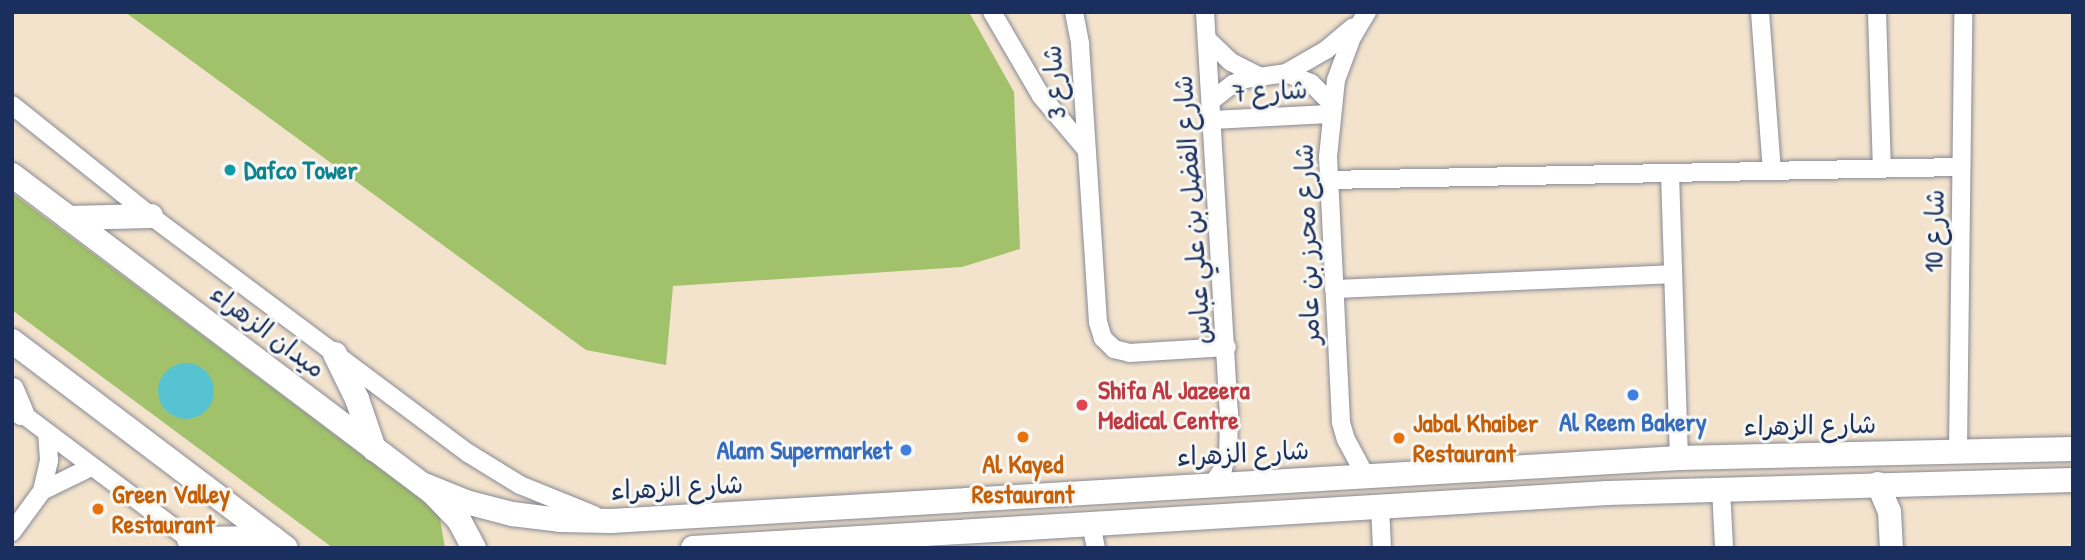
<!DOCTYPE html>
<meta charset="utf-8">
<style>
body{margin:0}
#map{position:relative;width:2085px;height:560px;overflow:hidden;background:#f3e3cc;font-family:"Patrick Hand","Playpen Sans Arabic",sans-serif}
div>[style]{position:absolute}
.green>*{inset:0;background:#a1c26a}
.water>*{inset:0;background:#57c3d2}
.round{border-radius:50%}
.roads{filter:drop-shadow(0 0 2px #878995) drop-shadow(0 0 2px #878995)}
.minor>*{height:18px;margin:-9px;padding:0 9px;transform-origin:9px;border-radius:9px;background:#fff}
.tertiary>*{height:23px;margin:-11.5px;padding:0 11.5px;transform-origin:11.5px;border-radius:11.5px;background:#fff}
.secondary>*{height:24px;margin:-12px;padding:0 12px;transform-origin:12px;border-radius:12px;background:#fff}
.dots>*{width:19px;height:19px;translate:-50% -50%;box-sizing:border-box;border:4px solid #f6f6f2;border-radius:50%}
span{translate:-50% -50%;white-space:nowrap;text-align:center;line-height:1.15;-webkit-text-stroke:6px #f6f6f2;paint-order:stroke}
.street-label{font-size:26px;color:#1b2f5e}
.culture-label{font-size:26px;color:#0d838f;font-weight:700}
.left{translate:0 -50%;text-align:left}
.health-label{font-size:26px;color:#be3a42;font-weight:700}
.shop-label{font-size:26px;color:#366cbe;font-weight:700}
.right{translate:-100% -50%;text-align:right}
.food-label{font-size:26px;color:#c56008;font-weight:700}
.frame{position:absolute;inset:0;border:14px solid #1b2f5e;pointer-events:none}
</style>
<div id="map">
<div class="green">
<div style="clip-path:polygon(125px 12px,969px 12px,1014px 92px,1020px 249px,962px 267px,673px 286px,666px 365px,586px 350px)"></div>
<div style="clip-path:polygon(12px 193px,439px 513px,445px 548px,333px 548px,12px 310px)"></div>
</div>
<div class="water">
<div class="round" style="left:158px;top:363px;width:56px;height:56px"></div>
</div>
<div class="roads">
<div class="minor">
<div style="left:992px;top:12px;width:97px;rotate:59.7deg"></div>
<div style="left:1041px;top:96px;width:68px;rotate:49.8deg"></div>
<div style="left:1074px;top:12px;width:33px;rotate:79deg"></div>
<div style="left:1080px;top:44px;width:279px;rotate:86.3deg"></div>
<div style="left:1098px;top:322px;width:17px;rotate:73deg"></div>
<div style="left:1103px;top:338px;width:16px;rotate:45deg"></div>
<div style="left:1114px;top:349px;width:16px;rotate:14deg"></div>
<div style="left:1130px;top:353px;width:97px;rotate:-3.5deg"></div>
<div style="left:1205px;top:12px;width:401px;rotate:86.6deg"></div>
<div style="left:1229px;top:412px;width:39px;rotate:91deg"></div>
<div style="left:1228px;top:451px;width:19px;rotate:106deg"></div>
<div style="left:1223px;top:469px;width:19px;rotate:125deg"></div>
<div style="left:1760px;top:12px;width:159px;rotate:85.7deg"></div>
<div style="left:1877px;top:12px;width:157px;rotate:88.2deg"></div>
<div style="left:1209px;top:41px;width:30px;rotate:44deg"></div>
<div style="left:1231px;top:62px;width:31px;rotate:27deg"></div>
<div style="left:1286px;top:73px;width:46px;rotate:-29.9deg"></div>
<div style="left:1326px;top:50px;width:35px;rotate:-40deg"></div>
<div style="left:1211px;top:101px;width:28px;rotate:-38deg"></div>
<div style="left:1233px;top:84px;width:13px;rotate:-23deg"></div>
<div style="left:1245px;top:79px;width:41px;rotate:-8.3deg"></div>
<div style="left:1286px;top:73px;width:27px;rotate:22deg"></div>
<div style="left:1311px;top:83px;width:28px;rotate:45deg"></div>
<div style="left:12px;top:105px;width:178px;rotate:38.6deg"></div>
<div style="left:151px;top:216px;width:396px;rotate:36.8deg"></div>
<div style="left:468px;top:453px;width:61px;rotate:31.6deg"></div>
<div style="left:520px;top:485px;width:80px;rotate:22.1deg"></div>
<div style="left:1212px;top:120px;width:118px;rotate:-2.9deg"></div>
<div style="left:1670px;top:173px;width:285px;rotate:88.2deg"></div>
<div style="left:1328px;top:180px;width:633px;rotate:-1.18deg"></div>
<div style="left:1334px;top:289px;width:339px;rotate:-2.5deg"></div>
<div style="left:12px;top:406px;width:231px;rotate:36.9deg"></div>
<div style="left:1958px;top:451px;width:439px;rotate:-89.3deg"></div>
<div style="left:1365px;top:475px;width:40px;rotate:-118deg"></div>
<div style="left:1346px;top:440px;width:19px;rotate:-106deg"></div>
<div style="left:1341px;top:422px;width:265px;rotate:-92.8deg"></div>
<div style="left:1328px;top:157px;width:77px;rotate:-84.1deg"></div>
<div style="left:1336px;top:80px;width:46px;rotate:-69.6deg"></div>
<div style="left:1352px;top:37px;width:29px;rotate:-59deg"></div>
<div style="left:1721px;top:488px;width:60px;rotate:87.1deg"></div>
<div style="left:42px;top:491px;width:55px;rotate:-26.1deg"></div>
<div style="left:1380px;top:506px;width:42px;rotate:87.3deg"></div>
<div style="left:1091px;top:523px;width:25px;rotate:79deg"></div>
<div style="left:12px;top:532px;width:51px;rotate:-53.8deg"></div>
<div style="left:42px;top:491px;width:32px;rotate:-77deg"></div>
<div style="left:49px;top:460px;width:27px;rotate:-94deg"></div>
</div>
<div class="tertiary">
<div style="left:1877px;top:483px;width:30px;rotate:67deg"></div>
<div style="left:1889px;top:511px;width:37px;rotate:87deg"></div>
</div>
<div class="secondary">
<div style="left:12px;top:175px;width:526px;rotate:37.04deg"></div>
<div style="left:432px;top:492px;width:39px;rotate:46deg"></div>
<div style="left:459px;top:520px;width:32px;rotate:62deg"></div>
<div style="left:69px;top:218px;width:82px;rotate:-1.4deg"></div>
<div style="left:12px;top:341px;width:343px;rotate:37.1deg"></div>
<div style="left:335px;top:354px;width:50px;rotate:63.9deg"></div>
<div style="left:357px;top:399px;width:53px;rotate:71.2deg"></div>
<div style="left:12px;top:390px;width:25px;rotate:67deg"></div>
<div style="left:422px;top:484px;width:48px;rotate:22.2deg"></div>
<div style="left:466px;top:502px;width:48px;rotate:14.6deg"></div>
<div style="left:512px;top:514px;width:48px;rotate:7.1deg"></div>
<div style="left:560px;top:520px;width:51px;rotate:1.1deg"></div>
<div style="left:611px;top:521px;width:1070px;rotate:-3.38deg"></div>
<div style="left:1679px;top:458px;width:394px;rotate:-1.3deg"></div>
<div style="left:189px;top:539px;width:84px;rotate:-0.7deg"></div>
<div style="left:693px;top:548px;width:916px;rotate:-3.44deg"></div>
<div style="left:1607px;top:493px;width:466px;rotate:-1.6deg"></div>
</div>
</div>
<div class="dots">
<div style="left:230px;top:170px;background:#0f9aa8"></div>
<div style="left:1633px;top:395px;background:#3f7fe0"></div>
<div style="left:1082px;top:405px;background:#e0444e"></div>
<div style="left:1023px;top:437px;background:#e8710a"></div>
<div style="left:1399px;top:438px;background:#e8710a"></div>
<div style="left:906px;top:450px;background:#3f7fe0"></div>
<div style="left:98px;top:509px;background:#e8710a"></div>
</div>
<div class="street-label">
<span style="left:1054px;top:82px;rotate:-94deg">شارع 3</span>
<span style="left:1270px;top:91px;rotate:-3deg">شارع 7</span>
<span style="left:1192px;top:210px;rotate:-94deg">شارع الفضل بن علي عباس</span>
<span style="left:1934px;top:231px;rotate:-89deg">شارع 10</span>
<span style="left:1307px;top:244px;rotate:-92deg">شارع محرز بن عامر</span>
<span style="left:268px;top:331px;rotate:37deg">ميدان الزهراء</span>
<span style="left:1810px;top:425px;rotate:-1deg">شارع الزهراء</span>
<span style="left:1243px;top:453px;rotate:-3deg">شارع الزهراء</span>
<span style="left:677px;top:487px;rotate:-3deg">شارع الزهراء</span>
</div>
<div class="culture-label">
<span class="left" style="left:244px;top:170px">Dafco Tower</span>
</div>
<div class="health-label">
<span class="left" style="left:1098px;top:405px">Shifa Al Jazeera<br>Medical Centre</span>
</div>
<div class="shop-label">
<span style="left:1633px;top:422px">Al Reem Bakery</span>
<span class="right" style="left:892px;top:450px">Alam Supermarket</span>
</div>
<div class="food-label">
<span class="left" style="left:1413px;top:438px">Jabal Khaiber<br>Restaurant</span>
<span style="left:1023px;top:479px">Al Kayed<br>Restaurant</span>
<span class="left" style="left:112px;top:509px">Green Valley<br>Restaurant</span>
</div>
<div class="frame"></div>
</div>
